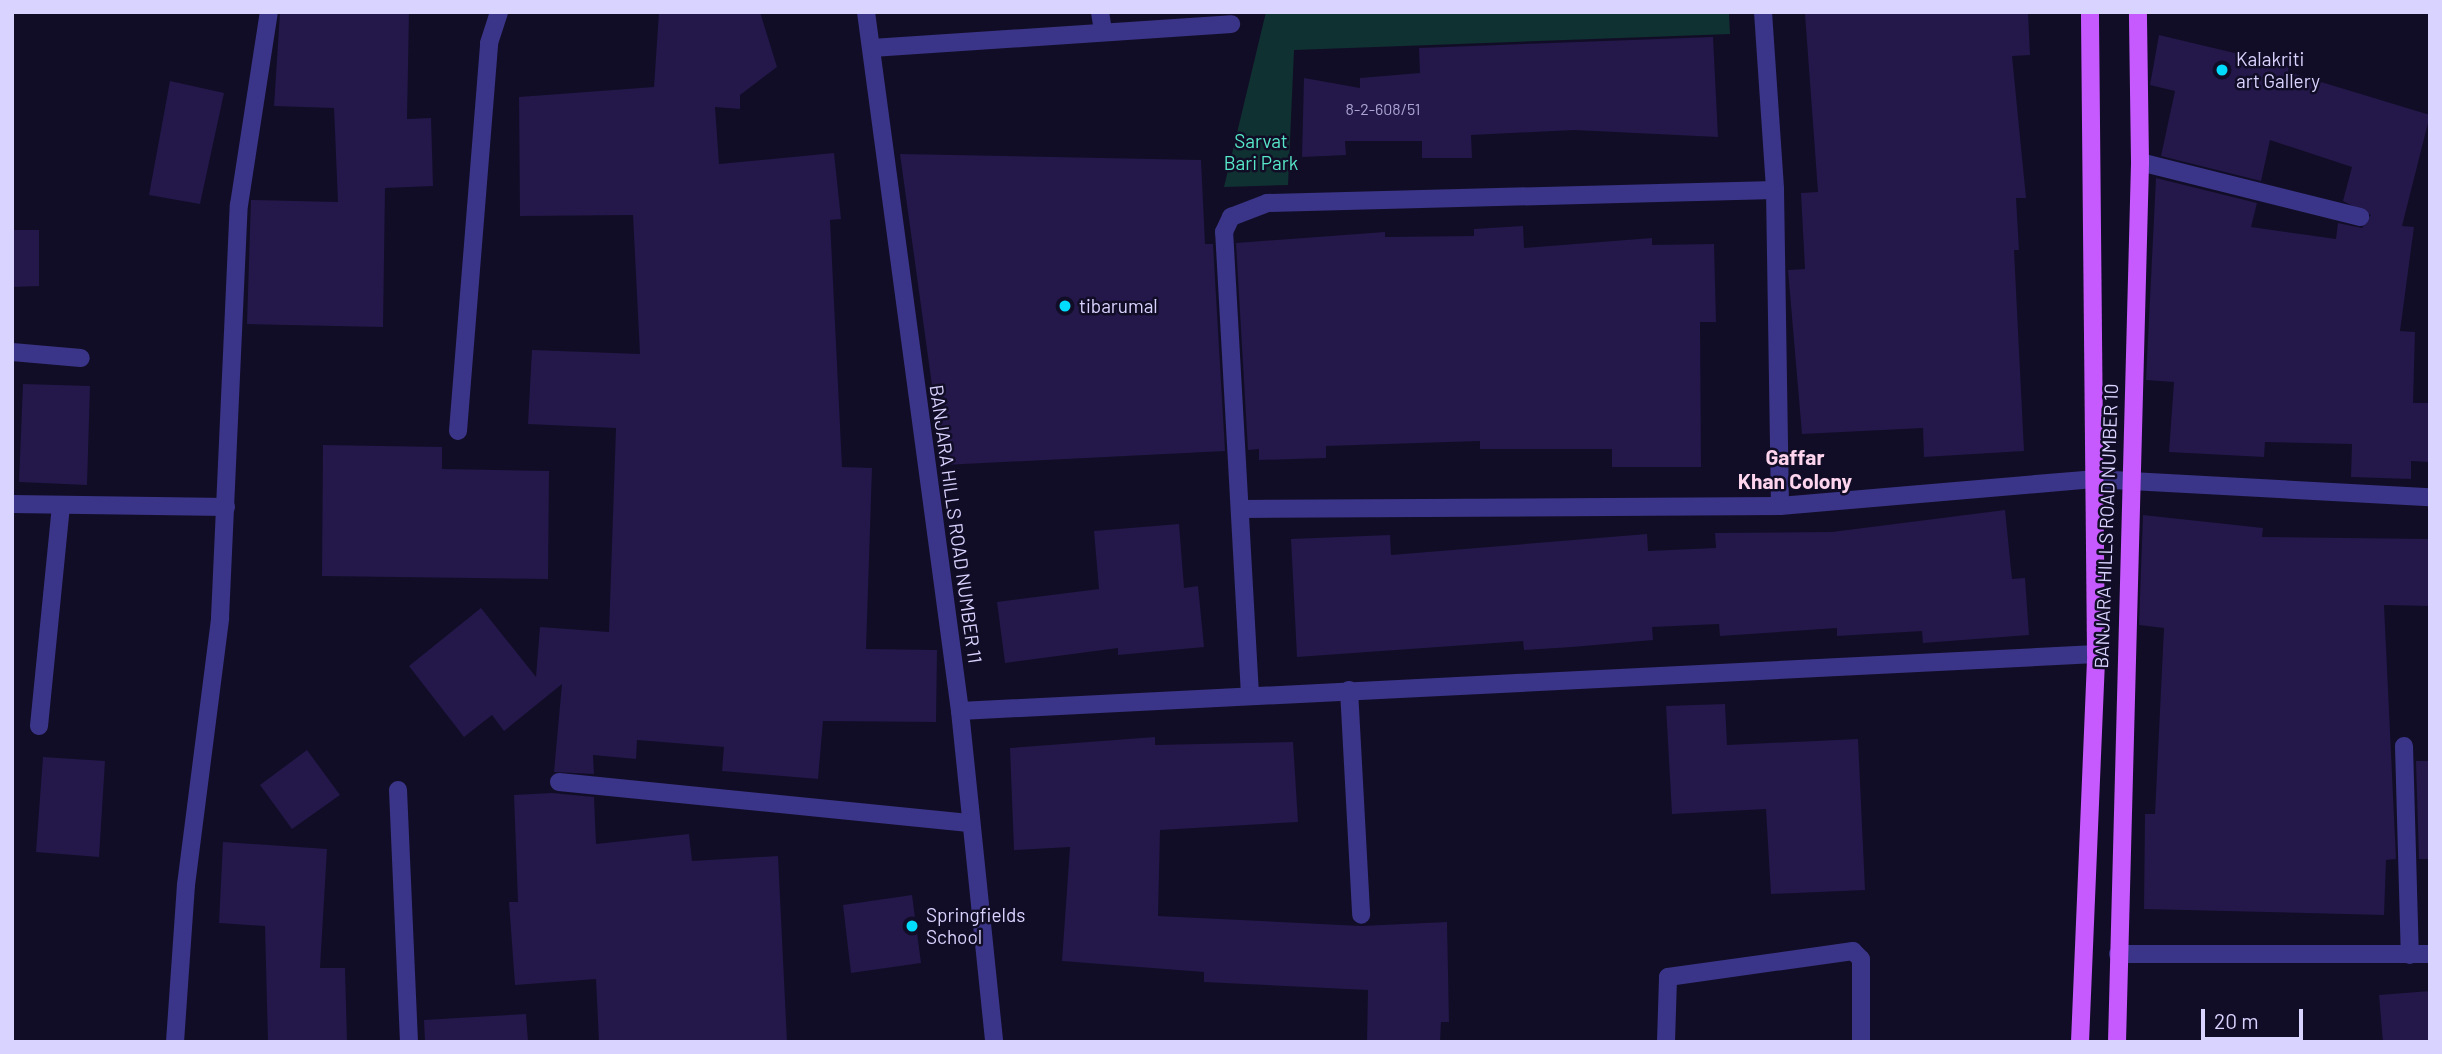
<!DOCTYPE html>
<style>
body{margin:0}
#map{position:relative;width:2442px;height:1054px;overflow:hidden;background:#120d26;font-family:Barlow,sans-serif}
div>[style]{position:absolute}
.green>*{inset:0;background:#103131}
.building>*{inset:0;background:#231849}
.minor>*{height:18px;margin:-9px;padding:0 9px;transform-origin:9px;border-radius:9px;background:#3b3589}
.major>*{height:18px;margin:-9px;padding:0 9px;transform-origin:9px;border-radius:9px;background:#c65aff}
.dots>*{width:19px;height:19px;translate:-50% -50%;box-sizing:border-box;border:4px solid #120d26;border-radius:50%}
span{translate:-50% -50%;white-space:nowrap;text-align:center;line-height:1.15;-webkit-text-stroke:5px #120d26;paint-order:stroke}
.number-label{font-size:16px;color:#aca4d2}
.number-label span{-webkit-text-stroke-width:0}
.poi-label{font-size:19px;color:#d9d3ff}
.left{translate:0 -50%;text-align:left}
.park-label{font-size:19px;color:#56e8c8}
.street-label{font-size:19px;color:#d9d3ff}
.neighbourhood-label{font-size:21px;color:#ffd5ee;font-weight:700}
.frame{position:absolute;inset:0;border:14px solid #d9d3ff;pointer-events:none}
.scale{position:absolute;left:2201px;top:1009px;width:102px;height:32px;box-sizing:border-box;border:4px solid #d9d3ff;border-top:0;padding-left:9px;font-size:21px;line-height:24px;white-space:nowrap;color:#d9d3ff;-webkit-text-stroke:5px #120d26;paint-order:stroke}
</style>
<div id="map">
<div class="green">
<div style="clip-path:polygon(1266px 12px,1719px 12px,1729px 14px,1730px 34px,1294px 50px,1288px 185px,1224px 187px)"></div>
</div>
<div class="building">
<div style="clip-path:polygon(280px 12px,409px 12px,407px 119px,431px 118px,433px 186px,385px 188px,383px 327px,247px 324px,251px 200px,338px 202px,334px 108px,274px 106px)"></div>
<div style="clip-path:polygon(659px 12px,760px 12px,777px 67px,740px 95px,740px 109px,715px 107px,719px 164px,834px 153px,841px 219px,830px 220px,842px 467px,872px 468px,866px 649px,937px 650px,936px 722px,823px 721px,818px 779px,722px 771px,724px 747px,637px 740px,636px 759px,593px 755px,594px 774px,554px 772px,562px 684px,504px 731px,492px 715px,464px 737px,409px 666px,481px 608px,536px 677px,540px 627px,609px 632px,616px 428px,528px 424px,532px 350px,640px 354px,633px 215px,520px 216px,519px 97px,654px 87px)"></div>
<div style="clip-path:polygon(2028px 12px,2030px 55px,2012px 56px,2026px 198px,2016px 198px,2019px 250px,2014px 250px,2024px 451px,1924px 457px,1923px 428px,1802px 434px,1788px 270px,1805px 269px,1801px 193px,1818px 192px,1805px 14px)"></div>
<div style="clip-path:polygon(2159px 35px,2289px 66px,2288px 72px,2430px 115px,2402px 226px,2414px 227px,2400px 331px,2415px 332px,2413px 403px,2430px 403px,2430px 462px,2411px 461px,2411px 479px,2351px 477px,2352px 444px,2265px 442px,2264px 457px,2169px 452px,2174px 382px,2146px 380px,2156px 178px,2257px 203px,2251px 227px,2336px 239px,2338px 223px,2362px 228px,2371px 215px,2343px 201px,2352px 167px,2270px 140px,2261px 181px,2161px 156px,2175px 91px,2150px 85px)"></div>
<div style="clip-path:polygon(1713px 37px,1718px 137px,1574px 130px,1471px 135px,1472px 158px,1422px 158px,1422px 141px,1345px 141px,1346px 155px,1302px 157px,1304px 78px,1360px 88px,1360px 78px,1420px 73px,1419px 48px)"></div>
<div style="clip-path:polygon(170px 81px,224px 93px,200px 204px,149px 195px)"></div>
<div style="clip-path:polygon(900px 154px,1201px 160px,1205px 244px,1213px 244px,1225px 451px,943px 465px)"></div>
<div style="clip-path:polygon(1523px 226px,1524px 248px,1652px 238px,1652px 245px,1714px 244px,1716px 322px,1700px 322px,1701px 467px,1612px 467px,1612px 449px,1480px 449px,1480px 441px,1326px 446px,1326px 458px,1259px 460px,1259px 449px,1248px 450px,1236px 243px,1385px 232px,1385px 237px,1474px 236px,1474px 229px)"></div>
<div style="clip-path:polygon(12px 230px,39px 230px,39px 286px,12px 287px)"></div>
<div style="clip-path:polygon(23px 384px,90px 386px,87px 485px,19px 482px)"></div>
<div style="clip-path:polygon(323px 445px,442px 447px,442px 469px,549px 471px,548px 579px,322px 576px)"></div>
<div style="clip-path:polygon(2005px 510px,2012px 579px,2025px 578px,2029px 635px,1923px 643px,1922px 631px,1837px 636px,1837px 628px,1720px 636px,1719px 624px,1652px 627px,1653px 640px,1572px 647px,1524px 650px,1523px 641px,1297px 657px,1291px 539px,1390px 535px,1391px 555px,1647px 534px,1648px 551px,1716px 548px,1715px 533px,1832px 532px)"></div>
<div style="clip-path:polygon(2143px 515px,2263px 528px,2262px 537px,2430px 539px,2430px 606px,2384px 605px,2396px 859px,2386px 860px,2384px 915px,2144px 909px,2145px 814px,2155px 814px,2164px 628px,2139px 625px)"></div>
<div style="clip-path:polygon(1179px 524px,1184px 588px,1198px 586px,1204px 647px,1118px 655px,1118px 648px,1005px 663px,997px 602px,1099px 589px,1094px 531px)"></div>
<div style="clip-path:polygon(1725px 704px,1727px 745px,1858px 739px,1865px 890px,1771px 894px,1766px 809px,1672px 814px,1666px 706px)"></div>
<div style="clip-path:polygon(1155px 737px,1155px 745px,1293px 742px,1298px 822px,1160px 830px,1158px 916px,1361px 926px,1447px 922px,1449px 1022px,1441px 1022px,1440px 1042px,1367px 1042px,1368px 990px,1204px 982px,1204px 972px,1062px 961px,1070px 847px,1014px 850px,1010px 748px)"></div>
<div style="clip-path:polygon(307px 750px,340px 795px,292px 829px,260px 785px)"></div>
<div style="clip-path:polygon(43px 757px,105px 761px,99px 857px,36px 852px)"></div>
<div style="clip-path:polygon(2416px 761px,2430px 761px,2430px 859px,2419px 859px)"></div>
<div style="clip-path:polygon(552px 793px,594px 797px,596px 844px,689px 834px,692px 861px,778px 856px,787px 1042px,599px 1042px,596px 979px,515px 985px,509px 902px,518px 902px,514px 795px)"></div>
<div style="clip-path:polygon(223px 842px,327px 849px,320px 968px,345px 968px,347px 1042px,268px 1042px,265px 926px,219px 923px)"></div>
<div style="clip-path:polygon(912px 895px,921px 963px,851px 973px,843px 905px)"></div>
<div style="clip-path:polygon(2430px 991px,2430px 1042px,2383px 1042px,2379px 995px)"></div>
<div style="clip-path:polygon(526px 1014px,528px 1042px,425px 1042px,424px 1020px)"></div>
</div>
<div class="minor">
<div style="left:866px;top:12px;width:705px;rotate:82.34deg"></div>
<div style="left:960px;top:711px;width:333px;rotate:84.1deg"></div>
<div style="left:1100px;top:12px;width:18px;rotate:81deg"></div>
<div style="left:1763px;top:12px;width:178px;rotate:86.1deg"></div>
<div style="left:1775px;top:190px;width:316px;rotate:89.1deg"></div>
<div style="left:872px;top:48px;width:360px;rotate:-3.8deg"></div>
<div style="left:2140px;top:162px;width:227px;rotate:14deg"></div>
<div style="left:12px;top:352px;width:69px;rotate:5deg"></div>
<div style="left:458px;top:431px;width:389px;rotate:-85.4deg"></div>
<div style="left:489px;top:43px;width:33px;rotate:-72deg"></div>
<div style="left:12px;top:504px;width:214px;rotate:0.8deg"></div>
<div style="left:1242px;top:509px;width:538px;rotate:-0.32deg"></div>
<div style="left:1780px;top:506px;width:315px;rotate:-4.9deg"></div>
<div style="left:2094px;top:479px;width:336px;rotate:3.1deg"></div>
<div style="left:1349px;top:690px;width:225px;rotate:86.9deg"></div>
<div style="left:1250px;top:695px;width:464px;rotate:-93.2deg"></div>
<div style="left:1224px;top:232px;width:17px;rotate:-65deg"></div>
<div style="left:1231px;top:217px;width:39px;rotate:-21deg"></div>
<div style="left:1267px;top:203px;width:508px;rotate:-1.47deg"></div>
<div style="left:960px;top:711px;width:1137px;rotate:-2.87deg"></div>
<div style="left:39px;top:726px;width:222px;rotate:-84.3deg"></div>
<div style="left:2404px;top:746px;width:209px;rotate:88.4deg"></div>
<div style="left:559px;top:782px;width:412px;rotate:5.7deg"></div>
<div style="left:398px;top:790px;width:252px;rotate:87.5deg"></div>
<div style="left:2118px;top:954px;width:312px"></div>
<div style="left:175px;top:1042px;width:157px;rotate:-86deg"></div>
<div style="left:186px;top:885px;width:269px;rotate:-82.7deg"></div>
<div style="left:220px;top:618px;width:413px;rotate:-87.4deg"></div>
<div style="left:239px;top:205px;width:195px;rotate:-81.2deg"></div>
<div style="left:1666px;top:1042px;width:65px;rotate:-88.2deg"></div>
<div style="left:1668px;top:977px;width:187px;rotate:-8deg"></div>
<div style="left:1853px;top:951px;width:11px;rotate:45deg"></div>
<div style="left:1861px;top:959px;width:83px;rotate:90deg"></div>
</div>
<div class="major">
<div style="left:2080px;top:1042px;width:388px;rotate:-87.6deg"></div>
<div style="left:2096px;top:654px;width:642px;rotate:-90.54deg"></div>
<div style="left:2117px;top:1042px;width:880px;rotate:-88.5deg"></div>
<div style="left:2140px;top:162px;width:150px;rotate:-90.8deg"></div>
</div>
<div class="dots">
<div style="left:2222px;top:70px;background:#00ddfe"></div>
<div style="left:1065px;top:306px;background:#00ddfe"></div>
<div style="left:912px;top:926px;background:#00ddfe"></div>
</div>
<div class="number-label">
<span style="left:1383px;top:109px">8-2-608/51</span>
</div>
<div class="poi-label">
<span class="left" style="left:2236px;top:70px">Kalakriti<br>art Gallery</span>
<span class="left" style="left:1079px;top:306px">tibarumal</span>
<span class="left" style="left:926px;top:926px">Springfields<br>School</span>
</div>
<div class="park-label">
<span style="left:1261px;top:152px">Sarvat<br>Bari Park</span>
</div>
<div class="street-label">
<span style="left:956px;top:524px;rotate:82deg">BANJARA HILLS ROAD NUMBER 11</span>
<span style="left:2106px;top:526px;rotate:-88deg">BANJARA HILLS ROAD NUMBER 10</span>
</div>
<div class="neighbourhood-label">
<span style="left:1795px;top:469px">Gaffar<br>Khan Colony</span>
</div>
<div class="frame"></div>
<div class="scale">20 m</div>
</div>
